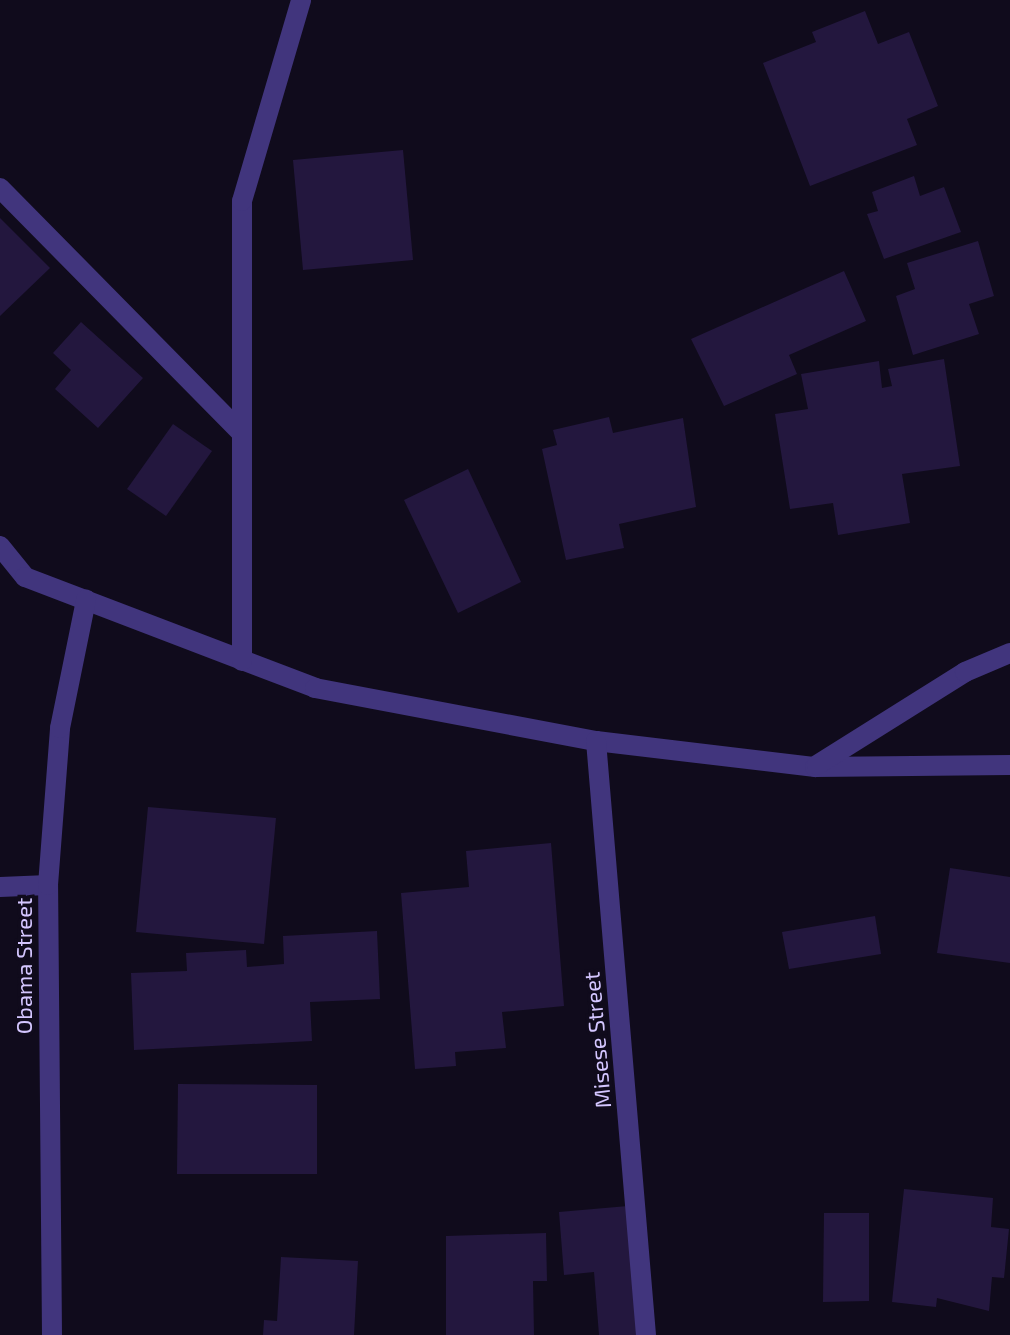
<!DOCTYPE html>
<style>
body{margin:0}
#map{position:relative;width:1010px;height:1335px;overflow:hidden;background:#100b1c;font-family:"Exo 2",sans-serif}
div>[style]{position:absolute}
.building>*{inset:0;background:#23173e}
.minor>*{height:20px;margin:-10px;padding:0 10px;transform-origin:10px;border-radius:10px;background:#41357d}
span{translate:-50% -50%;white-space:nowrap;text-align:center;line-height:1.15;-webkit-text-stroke:7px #100b1c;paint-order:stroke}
.street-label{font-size:22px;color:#d4c6ff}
</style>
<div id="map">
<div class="building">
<div style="clip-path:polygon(865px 11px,878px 44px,909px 32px,938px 106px,907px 119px,917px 145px,810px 186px,763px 63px,816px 42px,812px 32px)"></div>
<div style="clip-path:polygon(403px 150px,413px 260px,303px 270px,293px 160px)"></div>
<div style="clip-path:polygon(914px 176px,920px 196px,944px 187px,961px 232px,884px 259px,867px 214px,878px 211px,872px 192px)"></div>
<div style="clip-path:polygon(0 218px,50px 268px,0 316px)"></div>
<div style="clip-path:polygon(978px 241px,994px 296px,969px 304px,979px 334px,913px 355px,896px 296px,915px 289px,907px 263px)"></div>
<div style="clip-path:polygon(844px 271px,866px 321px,789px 355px,797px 374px,724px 406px,691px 339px)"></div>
<div style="clip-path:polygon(81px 322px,143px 378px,98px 428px,55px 389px,71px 370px,53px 353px)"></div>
<div style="clip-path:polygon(944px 359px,960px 466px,902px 474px,910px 523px,838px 535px,833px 503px,790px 509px,775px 414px,808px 409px,801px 374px,879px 361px,882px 388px,892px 386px,888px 369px)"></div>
<div style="clip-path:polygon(609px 417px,613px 433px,683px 418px,696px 507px,619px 524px,624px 548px,566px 560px,542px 449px,557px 445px,553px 430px)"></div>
<div style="clip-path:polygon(173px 424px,212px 451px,166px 516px,127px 489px)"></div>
<div style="clip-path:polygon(468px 469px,521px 582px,458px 613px,404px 500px)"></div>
<div style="clip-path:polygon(148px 807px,276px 818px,264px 944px,136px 932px)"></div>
<div style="clip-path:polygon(551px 843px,564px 1006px,502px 1012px,506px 1048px,455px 1052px,456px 1066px,415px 1069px,401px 893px,469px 887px,466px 851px)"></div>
<div style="clip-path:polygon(950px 868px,1010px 877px,1010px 963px,937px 953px)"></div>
<div style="clip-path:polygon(875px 916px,881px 954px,789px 969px,782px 932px)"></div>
<div style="clip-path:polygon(377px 931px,380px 999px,310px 1002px,312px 1041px,134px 1050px,131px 973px,187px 971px,186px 953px,246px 950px,247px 967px,284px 964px,283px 936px)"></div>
<div style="clip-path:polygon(178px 1084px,317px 1085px,317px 1174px,177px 1174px)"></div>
<div style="clip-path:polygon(904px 1189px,993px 1198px,991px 1227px,1009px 1229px,1004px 1278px,992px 1277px,989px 1311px,937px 1298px,936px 1307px,892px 1302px)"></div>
<div style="clip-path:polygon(628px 1206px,638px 1335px,599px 1335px,594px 1272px,564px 1275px,559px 1212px)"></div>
<div style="clip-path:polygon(824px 1213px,869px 1213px,869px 1301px,823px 1302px)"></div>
<div style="clip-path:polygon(546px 1233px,547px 1281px,533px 1281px,534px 1335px,446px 1335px,446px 1236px)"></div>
<div style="clip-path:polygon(281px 1257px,358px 1261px,354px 1335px,263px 1335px,264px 1320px,277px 1321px)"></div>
</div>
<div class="minor">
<div style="left:0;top:188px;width:344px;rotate:45.4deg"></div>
<div style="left:0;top:546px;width:40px;rotate:51deg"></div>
<div style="left:25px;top:577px;width:311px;rotate:20.9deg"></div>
<div style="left:315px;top:688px;width:286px;rotate:10.7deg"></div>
<div style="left:596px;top:741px;width:221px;rotate:6.8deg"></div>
<div style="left:815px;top:767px;width:195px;rotate:-0.6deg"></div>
<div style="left:242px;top:661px;width:460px;rotate:-90deg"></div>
<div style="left:242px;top:201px;width:209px;rotate:-73.6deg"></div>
<div style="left:596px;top:741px;width:596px;rotate:85.19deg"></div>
<div style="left:817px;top:765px;width:175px;rotate:-32.1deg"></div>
<div style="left:965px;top:672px;width:49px;rotate:-22.9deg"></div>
<div style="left:0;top:887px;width:48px;rotate:-2.4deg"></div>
<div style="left:52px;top:1335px;width:450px;rotate:-90.5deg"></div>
<div style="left:48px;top:885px;width:157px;rotate:-85.6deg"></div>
<div style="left:60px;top:728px;width:131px;rotate:-78.5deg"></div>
</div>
<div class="street-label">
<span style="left:24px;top:966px;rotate:-90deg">Obama Street</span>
<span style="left:597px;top:1040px;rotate:-95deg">Misese Street</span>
</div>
</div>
